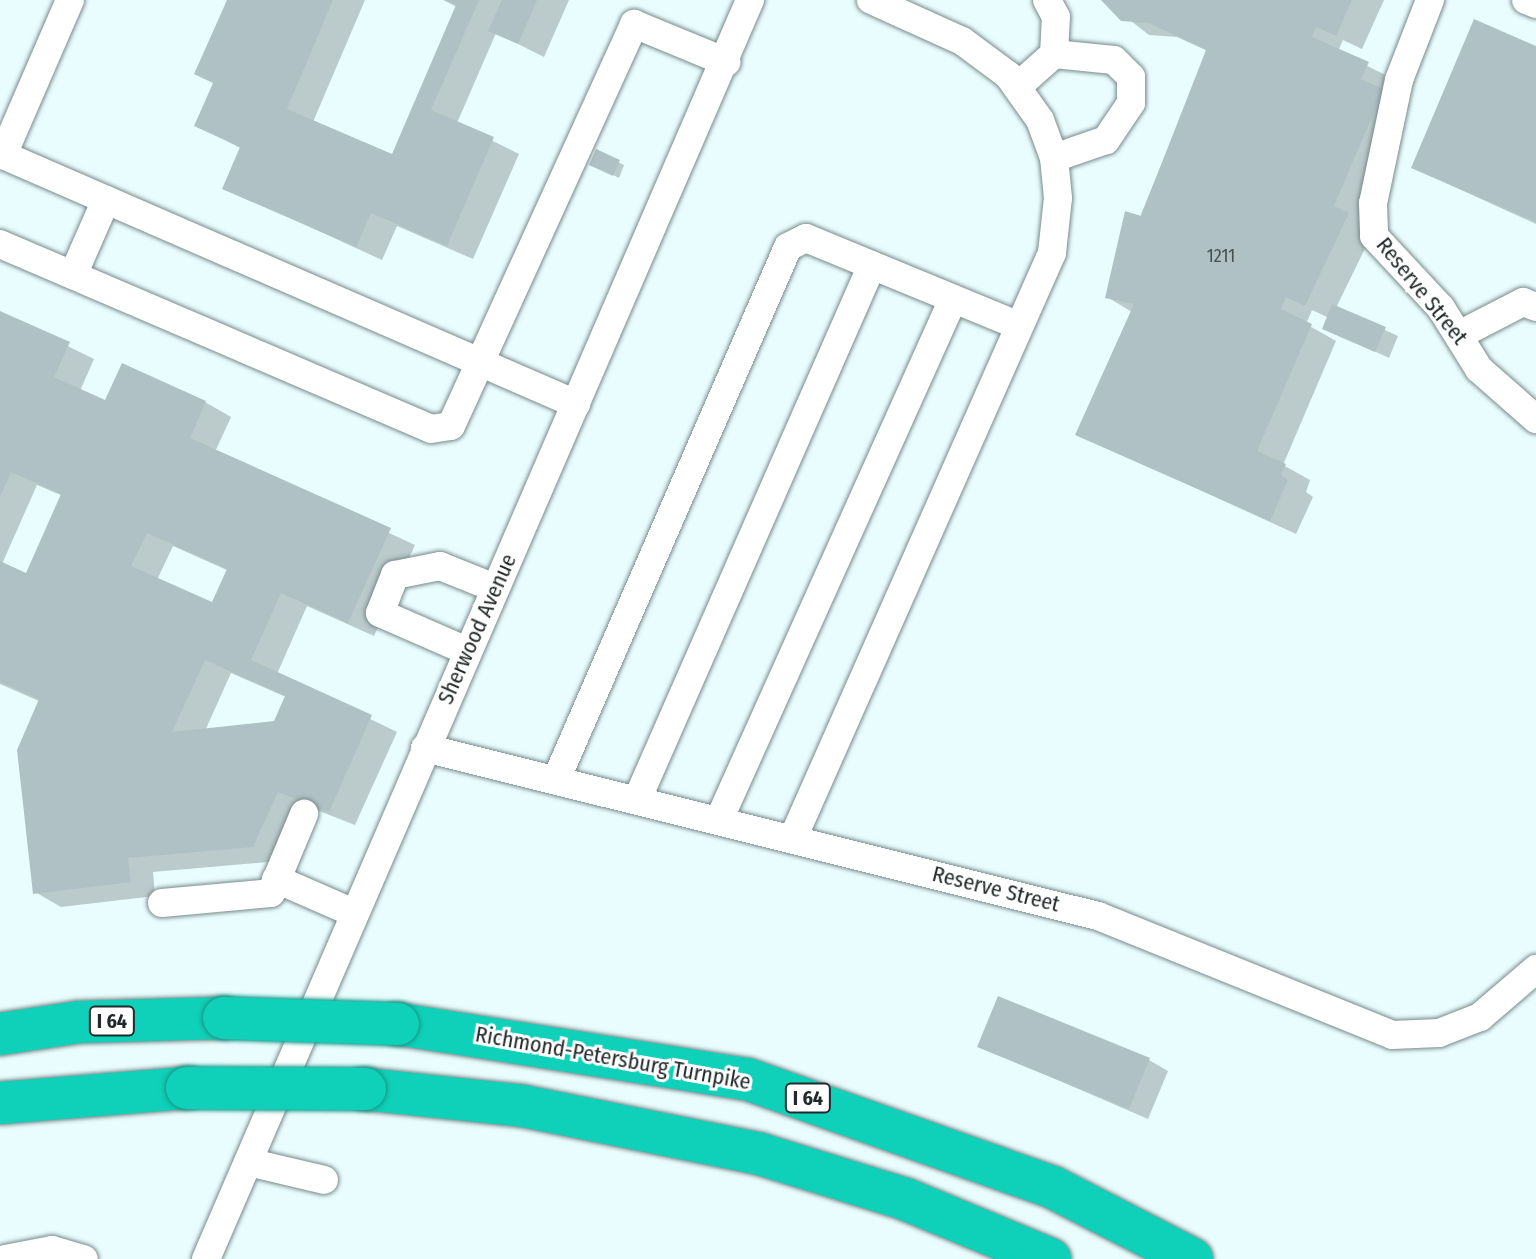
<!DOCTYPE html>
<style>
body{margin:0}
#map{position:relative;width:1536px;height:1259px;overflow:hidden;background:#eafdfe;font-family:"Fira Sans Condensed",sans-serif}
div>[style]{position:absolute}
.shadow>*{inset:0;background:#0003}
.building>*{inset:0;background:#b0c1c6}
.roads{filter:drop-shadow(0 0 2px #788a8a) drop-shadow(0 0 2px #788a8a)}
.minor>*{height:28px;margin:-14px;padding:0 14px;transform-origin:14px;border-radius:14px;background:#fff}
.highway>*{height:42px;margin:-21px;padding:0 21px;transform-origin:21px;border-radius:21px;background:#0fd0b9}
.bridges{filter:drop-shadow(0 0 2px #169687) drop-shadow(0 0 2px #169687)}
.highway-bridge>*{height:42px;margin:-21px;padding:0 21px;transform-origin:21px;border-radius:21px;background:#0fd0b9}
span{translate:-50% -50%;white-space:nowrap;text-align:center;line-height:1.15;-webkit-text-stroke:6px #fff;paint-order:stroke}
.number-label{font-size:18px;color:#464f50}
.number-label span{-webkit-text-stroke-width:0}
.shield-label span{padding:2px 6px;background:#fff;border:2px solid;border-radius:6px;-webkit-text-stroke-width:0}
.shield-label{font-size:20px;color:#222929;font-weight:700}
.street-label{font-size:22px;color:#222929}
</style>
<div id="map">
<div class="shadow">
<div style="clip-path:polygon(229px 0,365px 0,313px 122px,393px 156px,457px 7px,443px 0,569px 0,544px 57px,496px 33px,457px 123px,519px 154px,473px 259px,397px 226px,382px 260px,225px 188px,242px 149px,196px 125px,214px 84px)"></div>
<div style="clip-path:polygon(1104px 0,1384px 0,1362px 49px,1343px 40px,1338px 51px,1393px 79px,1387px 92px,1409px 105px,1359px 221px,1374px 230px,1336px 308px,1398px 336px,1389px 358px,1324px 328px,1329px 318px,1312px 310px,1306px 324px,1336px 341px,1283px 465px,1310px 480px,1306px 492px,1313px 497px,1296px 534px,1078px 434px,1132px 312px,1107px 297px,1208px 51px,1177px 37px,1149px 35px)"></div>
<div style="clip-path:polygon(1536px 48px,1536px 224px,1413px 168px)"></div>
<div style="clip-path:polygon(597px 152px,624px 165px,619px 178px,592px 164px)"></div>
<div style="clip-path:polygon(evenodd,0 313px,94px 359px,80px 391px,106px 402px,205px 402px,231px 417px,215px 452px,415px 545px,374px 636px,307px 606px,277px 674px,397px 732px,355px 825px,304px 805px,279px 861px,153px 872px,155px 896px,61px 907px,35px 892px,41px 702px,0 684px,0 313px,37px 485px,63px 496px,27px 576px,2px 564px,37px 485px,0 313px,173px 546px,229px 571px,213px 605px,157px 580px,173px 546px,0 313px,231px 673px,286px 697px,275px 723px,205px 731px,231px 673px)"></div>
<div style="clip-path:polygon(979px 1046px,1149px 1060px,1168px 1071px,1148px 1119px)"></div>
</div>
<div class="building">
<div style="clip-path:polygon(227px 0,333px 0,287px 109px,392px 154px,456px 5px,445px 0,479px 0,431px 110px,494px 137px,447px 246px,371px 213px,356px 247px,222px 189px,240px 147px,194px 126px,213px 83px,194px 74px)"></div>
<div style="clip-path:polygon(502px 0,537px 0,518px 44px,488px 31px)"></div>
<div style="clip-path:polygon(1101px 0,1352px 0,1336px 36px,1316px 27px,1312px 37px,1369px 62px,1361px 79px,1384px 89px,1334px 206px,1349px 213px,1305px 306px,1286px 297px,1281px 309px,1312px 324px,1257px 451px,1286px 464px,1281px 475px,1288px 480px,1270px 521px,1075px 435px,1134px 304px,1105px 298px,1125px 211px,1141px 216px,1206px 50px,1149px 23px,1121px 21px)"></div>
<div style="clip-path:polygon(1474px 19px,1536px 46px,1536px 222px,1411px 168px)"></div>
<div style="clip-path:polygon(596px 149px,620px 160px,613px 176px,589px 165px)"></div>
<div style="clip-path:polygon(1332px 304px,1386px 327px,1375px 352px,1322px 329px)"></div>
<div style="clip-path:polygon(evenodd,0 311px,70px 342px,54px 377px,105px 400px,122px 363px,206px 401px,190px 438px,391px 528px,348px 623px,281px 593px,251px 660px,372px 715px,329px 812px,278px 792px,253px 847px,128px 858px,131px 882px,33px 894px,17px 750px,39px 699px,0 682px,0 561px,26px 573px,61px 494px,11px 472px,0 497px,0 311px,147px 533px,227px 569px,212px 602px,131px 566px,147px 533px,0 311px,205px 660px,285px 696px,274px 721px,172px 732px,205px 660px)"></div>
<div style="clip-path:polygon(998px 996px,1150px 1058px,1129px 1109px,977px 1047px)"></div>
</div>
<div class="roads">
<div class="minor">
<div style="left:70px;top:0;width:169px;rotate:113.4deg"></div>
<div style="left:3px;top:155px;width:625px;rotate:23.49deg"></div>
<div style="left:1430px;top:0;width:86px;rotate:111.2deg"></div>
<div style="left:1399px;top:80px;width:126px;rotate:101.9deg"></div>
<div style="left:1373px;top:203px;width:33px;rotate:88deg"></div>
<div style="left:1374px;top:236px;width:98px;rotate:47.1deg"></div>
<div style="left:1441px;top:308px;width:72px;rotate:58.1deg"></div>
<div style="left:1479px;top:369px;width:76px;rotate:41.3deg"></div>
<div style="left:1526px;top:0;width:11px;rotate:22deg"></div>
<div style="left:1054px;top:54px;width:60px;rotate:5.7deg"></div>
<div style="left:1114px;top:60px;width:24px;rotate:45deg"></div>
<div style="left:1131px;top:77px;width:26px;rotate:90deg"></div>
<div style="left:1131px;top:103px;width:45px;rotate:124deg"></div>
<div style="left:1106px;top:140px;width:55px;rotate:160.9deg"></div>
<div style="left:1017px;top:87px;width:50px;rotate:-41.7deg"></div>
<div style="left:1054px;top:54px;width:37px;rotate:-87deg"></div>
<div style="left:1056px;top:17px;width:19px;rotate:-118deg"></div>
<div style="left:0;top:244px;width:469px;rotate:23.2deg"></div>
<div style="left:431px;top:429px;width:20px;rotate:-9deg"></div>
<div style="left:451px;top:426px;width:442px;rotate:-65.5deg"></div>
<div style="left:634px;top:24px;width:100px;rotate:22.4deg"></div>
<div style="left:73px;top:275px;width:82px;rotate:-66.3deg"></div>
<div style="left:1461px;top:334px;width:70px;rotate:-27.3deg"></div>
<div style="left:1523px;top:302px;width:14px;rotate:21deg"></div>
<div style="left:467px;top:651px;width:95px;rotate:-156.4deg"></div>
<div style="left:380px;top:613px;width:41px;rotate:-68.5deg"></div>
<div style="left:395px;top:575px;width:46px;rotate:-11.3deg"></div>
<div style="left:440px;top:566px;width:59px;rotate:21.8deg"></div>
<div style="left:425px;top:748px;width:694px;rotate:14.02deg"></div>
<div style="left:1098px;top:916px;width:317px;rotate:22deg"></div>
<div style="left:1392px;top:1035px;width:47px;rotate:-2.4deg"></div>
<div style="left:1439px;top:1033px;width:44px;rotate:-21.3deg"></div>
<div style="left:1480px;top:1017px;width:74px;rotate:-40.6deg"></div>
<div style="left:556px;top:780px;width:581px;rotate:-66.48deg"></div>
<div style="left:788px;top:247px;width:20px;rotate:-27deg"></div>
<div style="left:806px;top:238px;width:230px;rotate:22.4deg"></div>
<div style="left:637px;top:800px;width:584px;rotate:-66.29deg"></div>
<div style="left:719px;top:820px;width:571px;rotate:-65.81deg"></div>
<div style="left:793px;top:838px;width:640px;rotate:-66.12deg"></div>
<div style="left:1052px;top:253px;width:55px;rotate:-83.8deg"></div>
<div style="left:1058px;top:198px;width:40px;rotate:-95.7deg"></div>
<div style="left:1054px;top:158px;width:40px;rotate:-110.2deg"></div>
<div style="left:1040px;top:120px;width:55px;rotate:-125.4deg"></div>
<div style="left:1008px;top:75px;width:57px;rotate:-143.5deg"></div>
<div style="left:962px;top:41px;width:100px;rotate:-155.7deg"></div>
<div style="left:276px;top:879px;width:85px;rotate:23.6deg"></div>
<div style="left:162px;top:903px;width:109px;rotate:-5.2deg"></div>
<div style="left:271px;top:893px;width:86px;rotate:-67.3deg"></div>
<div style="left:248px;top:1162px;width:78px;rotate:13.3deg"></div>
<div style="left:5px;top:1259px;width:48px;rotate:-10.8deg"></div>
<div style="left:52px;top:1250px;width:33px;rotate:16deg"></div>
<div style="left:206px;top:1259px;width:1372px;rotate:-66.63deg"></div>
</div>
<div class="highway">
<div style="left:398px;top:1024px;width:353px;rotate:9deg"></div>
<div style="left:747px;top:1079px;width:326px;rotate:19.5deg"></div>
<div style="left:1054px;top:1188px;width:155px;rotate:27.2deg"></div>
<div style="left:0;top:1034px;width:80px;rotate:-8.6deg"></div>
<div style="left:79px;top:1022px;width:145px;rotate:-1.6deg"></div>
<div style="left:365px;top:1089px;width:159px;rotate:6.1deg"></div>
<div style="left:523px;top:1106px;width:242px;rotate:11.4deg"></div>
<div style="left:760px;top:1154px;width:152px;rotate:17.2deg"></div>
<div style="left:905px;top:1199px;width:157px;rotate:22.5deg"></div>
<div style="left:0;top:1103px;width:188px;rotate:-4.6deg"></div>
</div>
</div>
<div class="bridges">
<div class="highway-bridge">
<div style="left:224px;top:1018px;width:174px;rotate:2deg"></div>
<div style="left:187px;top:1088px;width:178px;rotate:0.3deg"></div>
</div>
</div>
<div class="number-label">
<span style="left:1221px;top:256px">1211</span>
</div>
<div class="shield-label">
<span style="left:112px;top:1021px">I 64</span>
<span style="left:808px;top:1098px">I 64</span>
</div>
<div class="street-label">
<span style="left:1422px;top:291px;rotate:51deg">Reserve Street</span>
<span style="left:477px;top:629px;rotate:-66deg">Sherwood Avenue</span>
<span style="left:996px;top:889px;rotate:14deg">Reserve Street</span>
<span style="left:613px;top:1058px;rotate:10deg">Richmond-Petersburg Turnpike</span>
</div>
</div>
